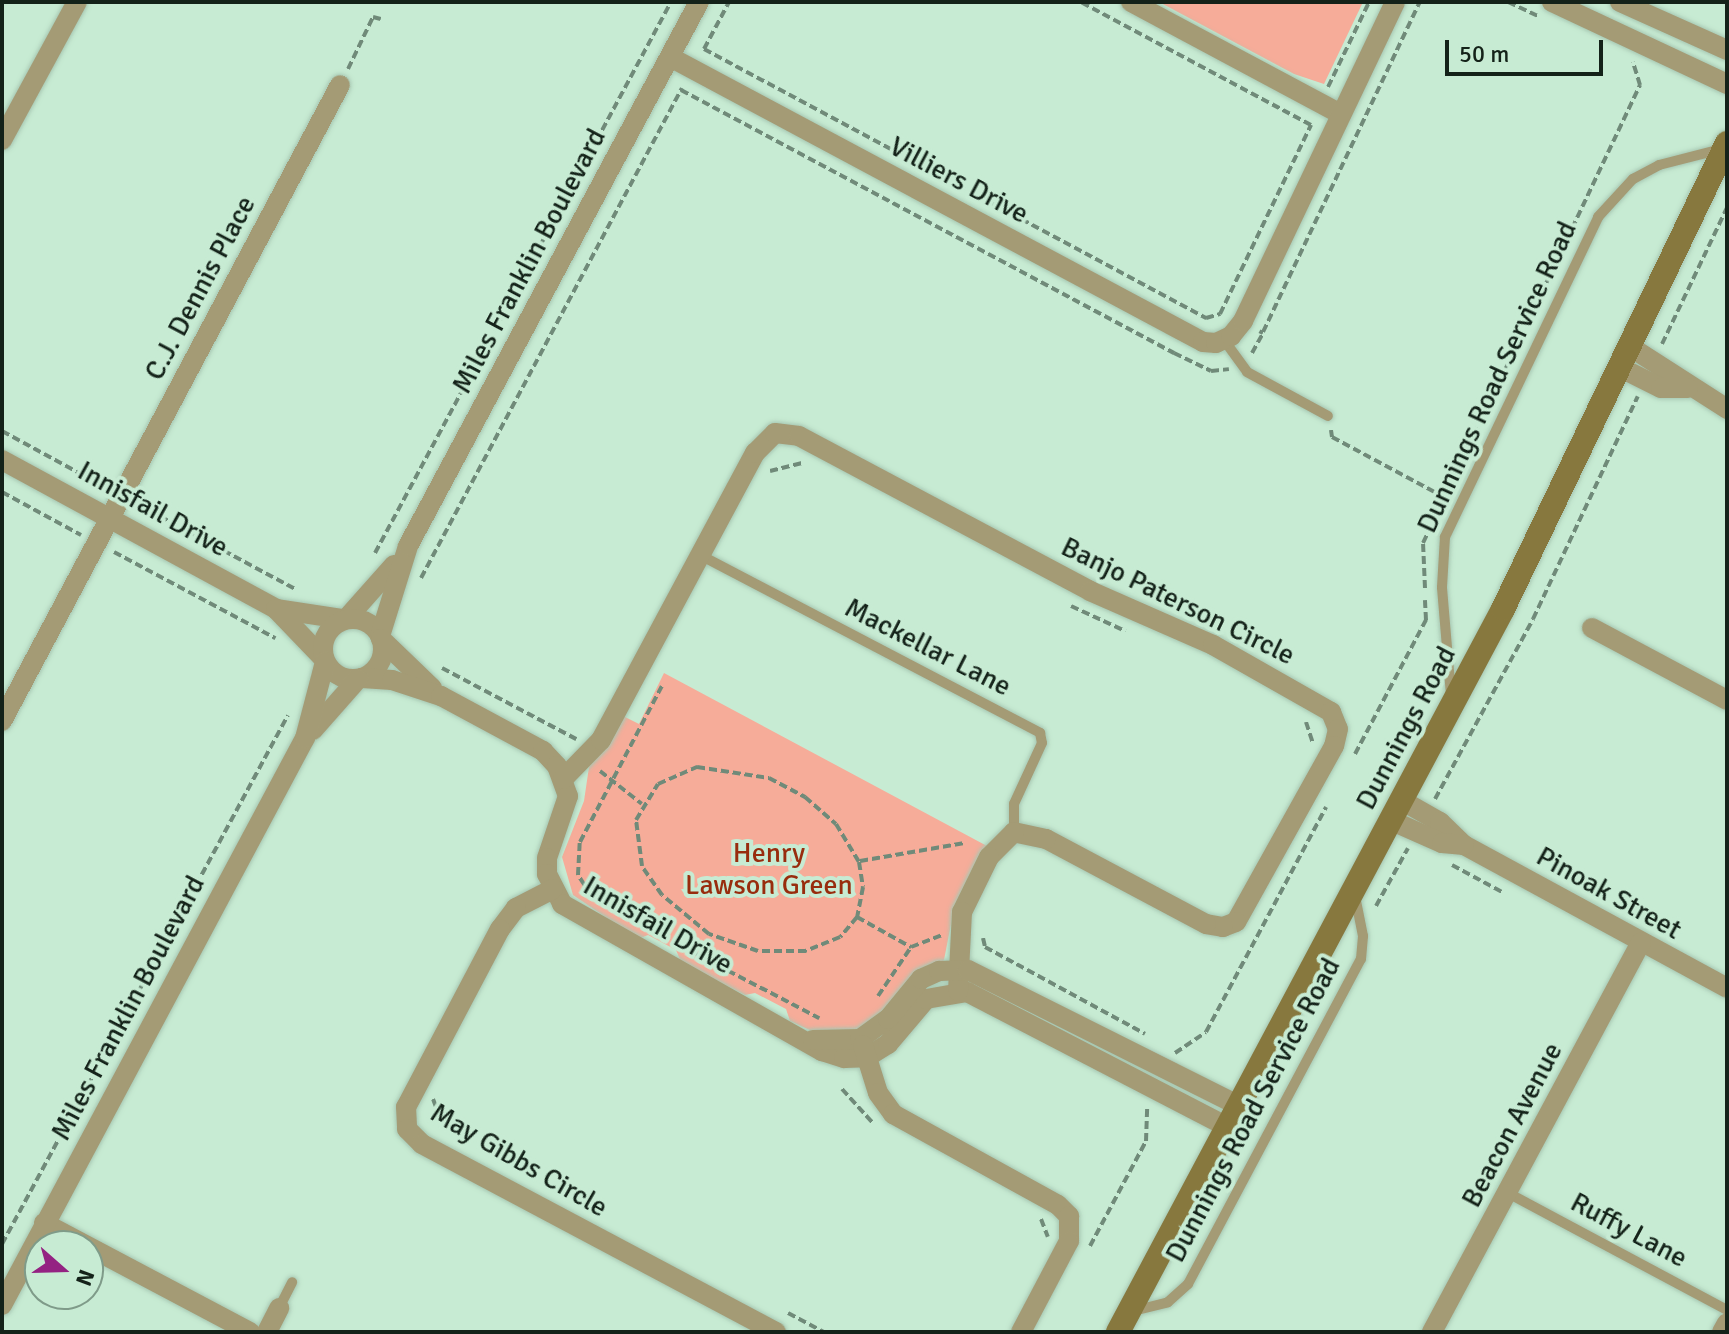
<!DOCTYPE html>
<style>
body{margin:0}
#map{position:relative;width:1729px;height:1334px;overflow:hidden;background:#c7ebd3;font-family:Signika,sans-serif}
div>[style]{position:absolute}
.green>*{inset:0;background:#f6ac99}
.path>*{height:4px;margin-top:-2px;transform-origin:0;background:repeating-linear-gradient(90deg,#708a79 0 8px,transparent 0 12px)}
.roads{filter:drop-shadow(0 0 2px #a7c7b2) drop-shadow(0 0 2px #a7c7b2)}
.lane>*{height:10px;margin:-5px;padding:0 5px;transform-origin:5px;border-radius:5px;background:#a49b75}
.street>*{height:20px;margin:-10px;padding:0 10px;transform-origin:10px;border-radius:10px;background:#a49b75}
.street>.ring{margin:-10px;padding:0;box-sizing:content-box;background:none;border:20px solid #a49b75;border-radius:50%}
.secondary>*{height:24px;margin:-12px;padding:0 12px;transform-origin:12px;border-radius:12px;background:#87783e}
span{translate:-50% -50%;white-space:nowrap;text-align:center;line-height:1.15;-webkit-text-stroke:8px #c7ebd3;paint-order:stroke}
.street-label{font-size:28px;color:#142219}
.park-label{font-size:28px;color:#982c0d}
.frame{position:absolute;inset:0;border:4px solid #142219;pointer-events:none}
.north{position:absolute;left:24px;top:1230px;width:80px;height:80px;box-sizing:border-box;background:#c7ebd3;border:2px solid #7f9b89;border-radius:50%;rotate:110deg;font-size:22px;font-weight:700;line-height:32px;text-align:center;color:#142219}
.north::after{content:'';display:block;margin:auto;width:28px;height:36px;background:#942282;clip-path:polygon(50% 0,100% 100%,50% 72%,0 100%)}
.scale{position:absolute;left:1445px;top:40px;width:158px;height:36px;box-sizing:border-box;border:4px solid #142219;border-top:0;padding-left:10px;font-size:24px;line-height:28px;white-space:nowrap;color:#142219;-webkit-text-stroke:6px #c7ebd3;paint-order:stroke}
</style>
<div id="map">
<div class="green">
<div style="clip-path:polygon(1159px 2px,1363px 2px,1324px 84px,1294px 74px)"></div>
<div style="clip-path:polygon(664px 673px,987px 846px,954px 909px,944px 960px,855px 1033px,812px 1031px,790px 1021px,786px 1009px,755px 993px,745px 995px,681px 962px,676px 950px,648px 935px,638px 939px,573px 895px,562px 857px,584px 801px,589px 767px,623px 716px,639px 724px)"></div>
</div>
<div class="path">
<div style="left:1508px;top:2px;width:33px;rotate:25deg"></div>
<div style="left:704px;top:49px;width:570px;rotate:28.18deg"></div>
<div style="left:1206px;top:318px;width:15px;rotate:-16deg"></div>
<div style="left:1220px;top:314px;width:210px;rotate:-64.3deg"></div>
<div style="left:1311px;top:125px;width:261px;rotate:-151.9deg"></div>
<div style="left:704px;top:49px;width:53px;rotate:-62deg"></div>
<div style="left:348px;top:69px;width:58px;rotate:-64.3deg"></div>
<div style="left:373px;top:17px;width:8px;rotate:14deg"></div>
<div style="left:1328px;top:87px;width:94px;rotate:-64.2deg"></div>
<div style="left:681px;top:90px;width:559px;rotate:28.08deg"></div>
<div style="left:1174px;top:353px;width:41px;rotate:25.9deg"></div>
<div style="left:1211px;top:371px;width:18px;rotate:-6deg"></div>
<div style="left:1263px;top:332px;width:365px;rotate:-64.6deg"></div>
<div style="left:1662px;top:344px;width:151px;rotate:-64.5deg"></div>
<div style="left:1252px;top:353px;width:23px;rotate:-61deg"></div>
<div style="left:1263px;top:333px;width:4px;rotate:-153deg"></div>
<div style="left:1331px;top:430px;width:7px;rotate:82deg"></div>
<div style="left:1332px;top:437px;width:127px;rotate:28.2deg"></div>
<div style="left:2px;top:431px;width:115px;rotate:28.6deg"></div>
<div style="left:770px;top:471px;width:33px;rotate:-14deg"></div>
<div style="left:2px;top:492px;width:90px;rotate:28.6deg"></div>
<div style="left:139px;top:505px;width:179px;rotate:28.3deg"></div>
<div style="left:114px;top:552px;width:183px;rotate:28.1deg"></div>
<div style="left:375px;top:553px;width:625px;rotate:-61.76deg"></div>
<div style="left:421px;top:578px;width:555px;rotate:-61.96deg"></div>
<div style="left:1425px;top:588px;width:45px;rotate:-92.5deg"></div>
<div style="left:1423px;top:543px;width:507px;rotate:-64.65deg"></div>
<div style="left:1640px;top:85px;width:24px;rotate:-107deg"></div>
<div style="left:1071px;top:606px;width:60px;rotate:24.8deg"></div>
<div style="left:442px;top:668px;width:152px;rotate:27.9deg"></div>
<div style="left:1306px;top:722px;width:23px;rotate:72deg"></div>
<div style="left:1355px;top:754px;width:152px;rotate:-62.1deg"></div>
<div style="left:1426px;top:620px;width:20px;rotate:-93deg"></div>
<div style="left:697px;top:767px;width:73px;rotate:8.7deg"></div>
<div style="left:769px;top:778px;width:41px;rotate:27.8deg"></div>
<div style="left:805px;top:797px;width:41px;rotate:41.1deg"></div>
<div style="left:836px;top:824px;width:44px;rotate:58.8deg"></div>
<div style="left:859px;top:862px;width:25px;rotate:81deg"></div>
<div style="left:863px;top:887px;width:31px;rotate:101deg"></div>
<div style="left:857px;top:917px;width:26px;rotate:130deg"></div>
<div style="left:840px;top:937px;width:37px;rotate:158deg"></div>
<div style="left:806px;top:951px;width:48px;rotate:180deg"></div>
<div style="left:758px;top:951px;width:52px;rotate:-160.9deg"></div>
<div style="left:709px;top:934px;width:61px;rotate:-140.3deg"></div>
<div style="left:662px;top:895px;width:35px;rotate:-125deg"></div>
<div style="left:642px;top:866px;width:46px;rotate:-97.4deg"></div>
<div style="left:636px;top:820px;width:42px;rotate:-58.6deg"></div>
<div style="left:658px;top:784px;width:43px;rotate:-23.6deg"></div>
<div style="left:600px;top:771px;width:53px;rotate:38.2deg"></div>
<div style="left:1435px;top:799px;width:205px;rotate:-61.4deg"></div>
<div style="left:1533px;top:619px;width:246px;rotate:-64.8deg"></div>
<div style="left:860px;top:861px;width:106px;rotate:-9.8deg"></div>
<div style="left:1452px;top:865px;width:59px;rotate:28.3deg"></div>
<div style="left:591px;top:895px;width:24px;rotate:-123deg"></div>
<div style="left:578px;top:875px;width:33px;rotate:-87deg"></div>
<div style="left:580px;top:842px;width:176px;rotate:-62.3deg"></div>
<div style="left:1376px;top:906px;width:66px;rotate:-61.1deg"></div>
<div style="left:857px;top:917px;width:62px;rotate:29.1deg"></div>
<div style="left:911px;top:947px;width:33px;rotate:-21deg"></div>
<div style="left:983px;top:938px;width:9px;rotate:77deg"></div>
<div style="left:985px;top:947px;width:182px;rotate:28.5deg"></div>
<div style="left:696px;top:954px;width:139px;rotate:27.5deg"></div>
<div style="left:878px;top:996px;width:59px;rotate:-56deg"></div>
<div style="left:1175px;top:1053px;width:37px;rotate:-34deg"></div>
<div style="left:1206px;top:1032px;width:255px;rotate:-61.9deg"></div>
<div style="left:842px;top:1089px;width:45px;rotate:47.7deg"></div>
<div style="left:433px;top:1099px;width:34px;rotate:69deg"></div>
<div style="left:1041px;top:1219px;width:19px;rotate:69deg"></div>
<div style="left:2px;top:1244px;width:601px;rotate:-61.6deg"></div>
<div style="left:1090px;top:1246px;width:119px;rotate:-61.9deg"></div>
<div style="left:1146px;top:1141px;width:34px;rotate:-88deg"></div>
<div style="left:788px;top:1313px;width:40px;rotate:28deg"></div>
</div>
<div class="roads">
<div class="lane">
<div style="left:1224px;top:340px;width:39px;rotate:54deg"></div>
<div style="left:1247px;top:372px;width:92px;rotate:28.5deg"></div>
<div style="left:700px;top:555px;width:384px;rotate:27.6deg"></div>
<div style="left:1040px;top:733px;width:10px;rotate:79deg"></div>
<div style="left:1042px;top:743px;width:67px;rotate:114.7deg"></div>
<div style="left:1014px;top:804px;width:28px;rotate:90deg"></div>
<div style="left:1451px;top:695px;width:108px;rotate:-94.8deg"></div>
<div style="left:1442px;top:587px;width:50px;rotate:-86.6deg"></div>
<div style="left:1445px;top:537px;width:355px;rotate:-64.4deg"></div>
<div style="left:1598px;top:217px;width:52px;rotate:-47.4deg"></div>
<div style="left:1633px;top:179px;width:30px;rotate:-28deg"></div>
<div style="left:1659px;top:165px;width:65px;rotate:-14.3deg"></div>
<div style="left:1508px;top:1193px;width:248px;rotate:28.1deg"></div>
<div style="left:279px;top:1308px;width:29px;rotate:-63deg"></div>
<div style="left:1133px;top:1311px;width:36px;rotate:-14deg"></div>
<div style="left:1168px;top:1302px;width:27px;rotate:-42deg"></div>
<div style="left:1188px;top:1284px;width:368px;rotate:-62deg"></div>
<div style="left:1361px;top:959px;width:23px;rotate:-85deg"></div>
<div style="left:1363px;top:936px;width:41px;rotate:-101.3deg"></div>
</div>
<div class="street">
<div style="left:1131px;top:2px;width:238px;rotate:28.1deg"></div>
<div style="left:1552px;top:2px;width:193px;rotate:25.1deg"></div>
<div style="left:1620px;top:2px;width:117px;rotate:24.2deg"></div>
<div style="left:670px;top:57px;width:604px;rotate:28.13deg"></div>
<div style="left:1203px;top:342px;width:13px;rotate:4deg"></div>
<div style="left:1216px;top:343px;width:17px;rotate:-25deg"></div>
<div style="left:1231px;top:336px;width:19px;rotate:-51deg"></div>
<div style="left:1243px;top:321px;width:353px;rotate:-64.5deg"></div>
<div style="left:2px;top:140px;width:157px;rotate:-61.5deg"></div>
<div style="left:1629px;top:346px;width:117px;rotate:32.7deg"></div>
<div style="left:1619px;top:367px;width:47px;rotate:26.6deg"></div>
<div style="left:1661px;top:388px;width:27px"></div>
<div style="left:2px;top:460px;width:312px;rotate:28.5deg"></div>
<div style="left:276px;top:609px;width:68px;rotate:8.5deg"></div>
<div style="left:276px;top:609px;width:68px;rotate:46.2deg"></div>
<div style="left:347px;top:618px;width:71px;rotate:-48.4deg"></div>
<div class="ring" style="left:323px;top:619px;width:40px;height:40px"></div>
<div style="left:1592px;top:628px;width:153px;rotate:28.1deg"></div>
<div style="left:380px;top:636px;width:94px;rotate:-72.7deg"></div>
<div style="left:408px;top:546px;width:617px;rotate:-61.86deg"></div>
<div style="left:381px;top:639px;width:71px;rotate:43.9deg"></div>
<div style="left:362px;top:678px;width:30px;rotate:4deg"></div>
<div style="left:392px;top:680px;width:52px;rotate:18.1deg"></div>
<div style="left:441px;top:696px;width:116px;rotate:28.3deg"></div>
<div style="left:543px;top:751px;width:21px;rotate:47deg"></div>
<div style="left:557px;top:766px;width:32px;rotate:70deg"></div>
<div style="left:568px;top:796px;width:65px;rotate:108.7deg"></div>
<div style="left:547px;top:858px;width:16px;rotate:90deg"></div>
<div style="left:547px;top:874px;width:34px;rotate:63deg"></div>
<div style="left:562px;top:904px;width:299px;rotate:29.5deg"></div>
<div style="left:822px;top:1051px;width:23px;rotate:18deg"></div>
<div style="left:844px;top:1058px;width:23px;rotate:-2deg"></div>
<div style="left:867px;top:1057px;width:25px;rotate:-32deg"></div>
<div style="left:888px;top:1044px;width:59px;rotate:-49.8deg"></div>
<div style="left:926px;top:999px;width:42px;rotate:-9.7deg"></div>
<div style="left:967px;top:992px;width:293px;rotate:27.4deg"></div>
<div style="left:2px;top:721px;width:720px;rotate:-62.01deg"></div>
<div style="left:313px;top:730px;width:68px;rotate:-48.6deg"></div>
<div style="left:563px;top:779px;width:54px;rotate:-45.7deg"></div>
<div style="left:601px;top:740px;width:326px;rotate:-61.8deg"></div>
<div style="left:755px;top:453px;width:28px;rotate:-45deg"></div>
<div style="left:775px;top:433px;width:24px;rotate:7deg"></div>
<div style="left:799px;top:436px;width:330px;rotate:28deg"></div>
<div style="left:1090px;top:591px;width:134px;rotate:23.7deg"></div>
<div style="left:1213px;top:645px;width:136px;rotate:29.6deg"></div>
<div style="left:1331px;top:712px;width:18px;rotate:68deg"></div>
<div style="left:1338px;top:729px;width:17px;rotate:103deg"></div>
<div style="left:1334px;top:746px;width:201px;rotate:119.1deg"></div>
<div style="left:1236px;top:922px;width:14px;rotate:159deg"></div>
<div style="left:1223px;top:927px;width:17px;rotate:-170deg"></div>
<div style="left:1206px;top:924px;width:181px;rotate:-152deg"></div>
<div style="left:1046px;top:839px;width:33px;rotate:-168deg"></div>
<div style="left:1014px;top:832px;width:35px;rotate:135deg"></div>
<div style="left:989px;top:857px;width:61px;rotate:116.1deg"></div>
<div style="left:962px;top:912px;width:79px;rotate:92.9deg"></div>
<div style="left:1401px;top:800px;width:45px;rotate:29.4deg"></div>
<div style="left:1440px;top:822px;width:33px;rotate:44deg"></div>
<div style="left:1464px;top:845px;width:299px;rotate:28.5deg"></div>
<div style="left:1390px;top:820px;width:57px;rotate:23.9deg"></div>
<div style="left:1442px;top:843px;width:22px;rotate:5deg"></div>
<div style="left:553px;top:889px;width:42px;rotate:152.8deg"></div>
<div style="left:516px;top:908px;width:26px;rotate:127deg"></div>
<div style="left:500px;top:929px;width:201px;rotate:117.8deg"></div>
<div style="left:406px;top:1107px;width:22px;rotate:87deg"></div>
<div style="left:407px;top:1129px;width:21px;rotate:45deg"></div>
<div style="left:422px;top:1144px;width:401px;rotate:28deg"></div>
<div style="left:813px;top:1040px;width:47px;rotate:-1.2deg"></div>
<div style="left:860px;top:1039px;width:34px;rotate:-36deg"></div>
<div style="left:888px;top:1019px;width:52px;rotate:-50.5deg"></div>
<div style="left:921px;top:979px;width:20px;rotate:-24deg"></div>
<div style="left:939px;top:971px;width:29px;rotate:-2deg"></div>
<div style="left:968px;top:970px;width:302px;rotate:26.6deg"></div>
<div style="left:863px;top:1045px;width:50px;rotate:72.6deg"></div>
<div style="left:878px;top:1093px;width:26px;rotate:54deg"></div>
<div style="left:893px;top:1114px;width:188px;rotate:28.9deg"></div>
<div style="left:1058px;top:1205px;width:16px;rotate:45deg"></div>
<div style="left:1069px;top:1216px;width:25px;rotate:90deg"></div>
<div style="left:1069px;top:1241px;width:103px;rotate:117.8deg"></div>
<div style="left:44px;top:1223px;width:233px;rotate:27.9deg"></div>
<div style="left:2px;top:1305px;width:643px;rotate:-61.88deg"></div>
<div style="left:305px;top:738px;width:79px;rotate:-75.3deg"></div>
<div style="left:267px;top:1332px;width:27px;rotate:-63deg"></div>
<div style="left:1432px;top:1332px;width:442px;rotate:-61.8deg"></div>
<div style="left:1722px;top:1332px;width:10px;rotate:-61deg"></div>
</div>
<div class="secondary">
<div style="left:1118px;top:1332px;width:819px;rotate:-61.96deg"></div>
<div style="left:1503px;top:609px;width:517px;rotate:-64.33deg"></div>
</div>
</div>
<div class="street-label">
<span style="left:959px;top:180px;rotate:28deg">Villiers Drive</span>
<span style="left:529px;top:261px;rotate:-62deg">Miles Franklin Boulevard</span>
<span style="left:200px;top:288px;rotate:-62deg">C.J. Dennis Place</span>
<span style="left:1497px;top:377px;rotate:-65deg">Dunnings Road Service Road</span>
<span style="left:153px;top:509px;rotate:29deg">Innisfail Drive</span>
<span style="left:1178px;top:601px;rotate:26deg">Banjo Paterson Circle</span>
<span style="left:928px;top:647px;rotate:27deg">Mackellar Lane</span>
<span style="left:1406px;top:728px;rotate:-62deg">Dunnings Road</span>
<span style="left:1609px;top:893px;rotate:29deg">Pinoak Street</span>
<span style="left:658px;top:925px;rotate:30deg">Innisfail Drive</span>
<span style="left:128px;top:1008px;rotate:-62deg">Miles Franklin Boulevard</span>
<span style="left:1253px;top:1110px;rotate:-62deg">Dunnings Road Service Road</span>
<span style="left:1512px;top:1125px;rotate:-62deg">Beacon Avenue</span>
<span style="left:519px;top:1160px;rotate:30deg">May Gibbs Circle</span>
<span style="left:1629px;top:1230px;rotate:28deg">Ruffy Lane</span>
</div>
<div class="park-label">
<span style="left:769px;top:869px">Henry<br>Lawson Green</span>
</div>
<div class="frame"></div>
<div class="north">N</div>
<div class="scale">50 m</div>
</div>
